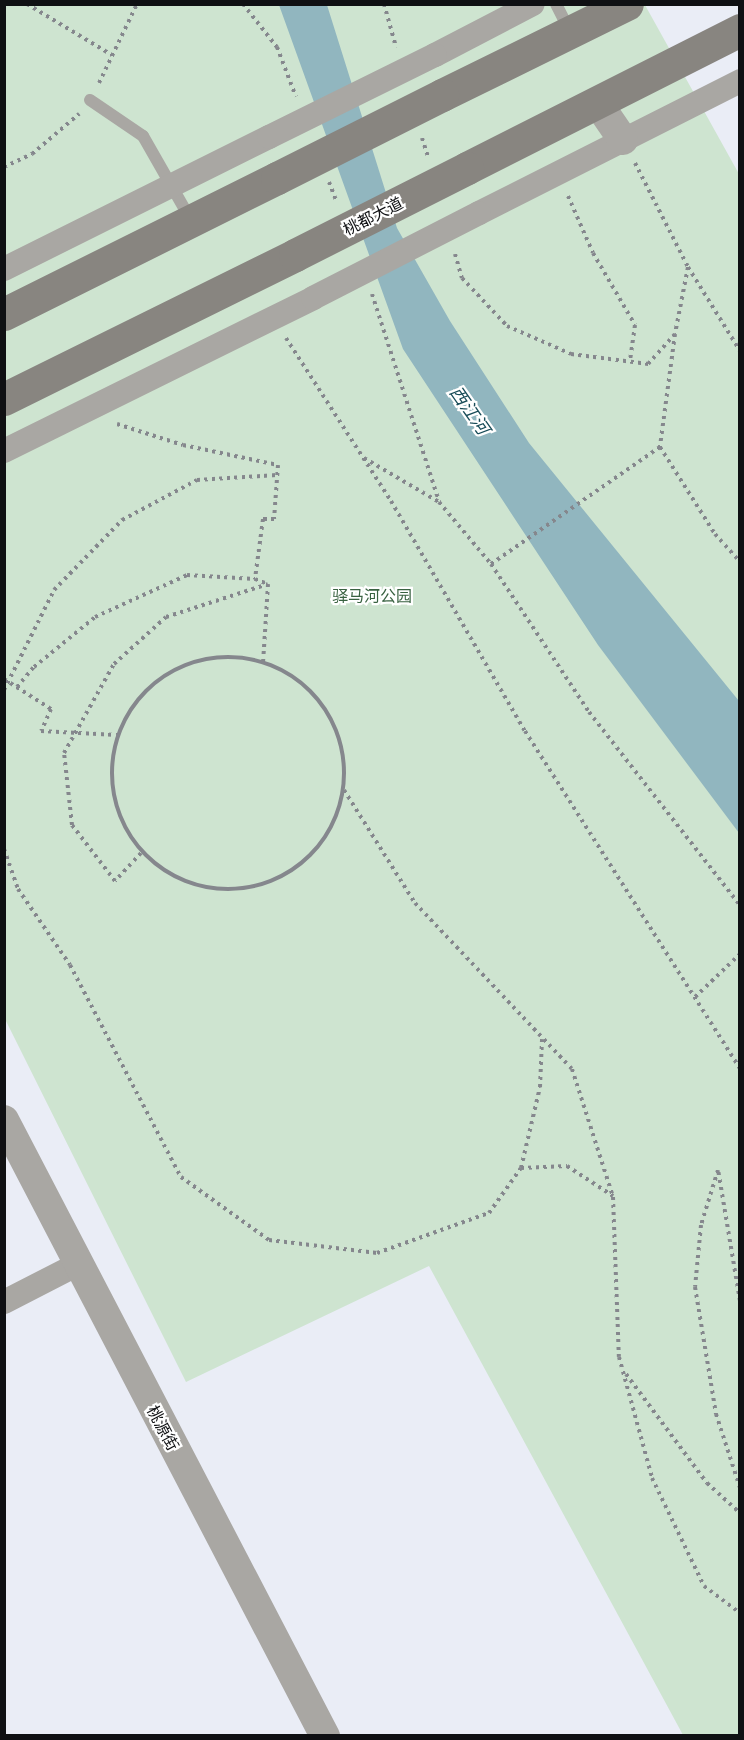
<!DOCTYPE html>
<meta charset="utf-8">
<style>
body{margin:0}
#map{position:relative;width:744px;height:1740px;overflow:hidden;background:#eaedf6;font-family:"Exo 2","Noto Sans SC",sans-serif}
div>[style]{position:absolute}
.green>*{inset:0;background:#cee4d0}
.water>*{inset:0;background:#91b6bf}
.path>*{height:4px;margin-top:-2px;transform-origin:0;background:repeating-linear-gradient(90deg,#85878d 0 3px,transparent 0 7.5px)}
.path>.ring{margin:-2px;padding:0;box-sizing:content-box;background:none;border:4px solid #85878d;border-radius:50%}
.service>*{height:12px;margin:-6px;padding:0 6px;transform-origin:6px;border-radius:6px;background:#a9a7a3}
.minor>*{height:24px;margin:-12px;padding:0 12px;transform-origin:12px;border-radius:12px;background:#a9a7a3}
.tertiary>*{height:30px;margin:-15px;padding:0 15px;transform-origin:15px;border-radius:15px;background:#a9a7a3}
.secondary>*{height:33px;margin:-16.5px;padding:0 16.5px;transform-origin:16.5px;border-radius:16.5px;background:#888580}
.minor-bridge>*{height:24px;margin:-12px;padding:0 12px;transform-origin:12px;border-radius:12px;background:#a9a7a3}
.secondary-bridge>*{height:33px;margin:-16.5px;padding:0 16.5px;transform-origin:16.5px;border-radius:16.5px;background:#888580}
span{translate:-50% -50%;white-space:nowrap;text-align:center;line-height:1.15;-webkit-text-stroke:4.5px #fff;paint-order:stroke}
.street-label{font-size:16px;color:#0f1013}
.park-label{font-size:16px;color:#396241}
.water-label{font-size:18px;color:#184c58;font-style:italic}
.frame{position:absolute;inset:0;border:6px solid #0f1013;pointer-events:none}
</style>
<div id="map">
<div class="green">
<div style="clip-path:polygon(5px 5px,645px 5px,739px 174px,739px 1735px,683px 1735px,429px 1266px,186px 1382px,5px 1019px)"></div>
</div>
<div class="water">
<div style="clip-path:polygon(279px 5px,327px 5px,397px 228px,450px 321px,529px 443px,739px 701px,739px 833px,598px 645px,403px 349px)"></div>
</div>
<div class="path">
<div style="left:27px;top:4px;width:99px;rotate:31deg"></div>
<div style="left:243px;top:4px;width:55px;rotate:51.7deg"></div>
<div style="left:277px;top:47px;width:53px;rotate:69.2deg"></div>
<div style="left:384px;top:4px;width:45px;rotate:74.4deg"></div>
<div style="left:99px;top:83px;width:88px;rotate:-64.3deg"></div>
<div style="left:422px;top:138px;width:20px;rotate:72deg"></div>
<div style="left:635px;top:163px;width:117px;rotate:63deg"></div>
<div style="left:688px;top:267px;width:99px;rotate:58.2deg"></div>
<div style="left:4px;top:167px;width:31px;rotate:-25deg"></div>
<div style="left:32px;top:154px;width:62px;rotate:-40.4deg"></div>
<div style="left:329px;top:182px;width:22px;rotate:69deg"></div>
<div style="left:568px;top:196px;width:62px;rotate:66.3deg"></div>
<div style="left:593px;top:253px;width:83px;rotate:59.7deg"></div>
<div style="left:635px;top:325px;width:37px;rotate:98deg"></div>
<div style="left:455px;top:254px;width:25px;rotate:74deg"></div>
<div style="left:462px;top:278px;width:66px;rotate:46.8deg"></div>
<div style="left:507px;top:326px;width:70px;rotate:23.6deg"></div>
<div style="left:571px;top:354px;width:78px;rotate:7.4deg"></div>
<div style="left:648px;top:364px;width:40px;rotate:-48deg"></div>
<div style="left:688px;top:267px;width:68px;rotate:101deg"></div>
<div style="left:675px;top:334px;width:114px;rotate:97.6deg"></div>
<div style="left:660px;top:447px;width:103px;rotate:57.7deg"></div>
<div style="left:715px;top:534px;width:38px;rotate:48deg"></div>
<div style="left:372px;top:294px;width:218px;rotate:72.1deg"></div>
<div style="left:286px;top:338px;width:194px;rotate:57.2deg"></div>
<div style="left:391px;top:501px;width:266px;rotate:59.8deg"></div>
<div style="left:525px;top:731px;width:400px;rotate:57.5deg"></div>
<div style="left:117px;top:424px;width:69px;rotate:17.7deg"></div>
<div style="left:183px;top:445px;width:97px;rotate:11.9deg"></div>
<div style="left:278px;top:465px;width:54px;rotate:94.2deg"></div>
<div style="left:274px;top:519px;width:11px;rotate:180deg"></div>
<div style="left:263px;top:519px;width:61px;rotate:97.6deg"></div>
<div style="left:255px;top:579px;width:14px;rotate:21deg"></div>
<div style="left:268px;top:584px;width:79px;rotate:93.6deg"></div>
<div style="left:364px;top:458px;width:87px;rotate:30.4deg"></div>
<div style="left:439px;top:502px;width:81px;rotate:50deg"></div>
<div style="left:491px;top:564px;width:178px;rotate:56.5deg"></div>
<div style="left:589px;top:712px;width:245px;rotate:52deg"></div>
<div style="left:491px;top:564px;width:206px;rotate:-34.7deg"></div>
<div class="ring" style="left:112px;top:657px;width:228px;height:228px"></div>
<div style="left:4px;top:679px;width:56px;rotate:32.6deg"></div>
<div style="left:51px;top:709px;width:24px;rotate:114deg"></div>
<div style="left:41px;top:731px;width:76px;rotate:3deg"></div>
<div style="left:17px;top:687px;width:26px;rotate:-50deg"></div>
<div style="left:34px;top:667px;width:79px;rotate:-39.3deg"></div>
<div style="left:95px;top:617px;width:101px;rotate:-24.5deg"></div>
<div style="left:187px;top:575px;width:68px;rotate:3.4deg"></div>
<div style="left:4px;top:690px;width:112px;rotate:-63.4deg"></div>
<div style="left:54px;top:590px;width:98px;rotate:-45.8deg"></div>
<div style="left:122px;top:520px;width:85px;rotate:-28.1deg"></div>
<div style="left:197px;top:480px;width:80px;rotate:-3.6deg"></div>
<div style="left:344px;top:790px;width:133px;rotate:57.9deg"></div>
<div style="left:415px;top:903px;width:228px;rotate:46.6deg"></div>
<div style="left:572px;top:1069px;width:134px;rotate:72.2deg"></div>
<div style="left:613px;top:1197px;width:160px;rotate:87.9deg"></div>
<div style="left:619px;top:1357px;width:125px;rotate:74.7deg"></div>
<div style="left:652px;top:1478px;width:120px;rotate:64.3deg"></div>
<div style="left:704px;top:1586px;width:45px;rotate:36.9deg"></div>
<div style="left:4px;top:849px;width:42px;rotate:70.7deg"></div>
<div style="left:18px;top:889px;width:92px;rotate:55.6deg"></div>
<div style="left:70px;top:965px;width:239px;rotate:62.4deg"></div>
<div style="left:181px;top:1177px;width:108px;rotate:35.6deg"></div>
<div style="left:269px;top:1240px;width:109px;rotate:6.9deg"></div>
<div style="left:377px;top:1253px;width:119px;rotate:-19.7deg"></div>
<div style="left:489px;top:1213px;width:55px;rotate:-54.6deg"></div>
<div style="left:521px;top:1168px;width:83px;rotate:-76.8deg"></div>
<div style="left:540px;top:1087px;width:48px;rotate:-87.6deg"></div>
<div style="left:141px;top:853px;width:38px;rotate:133deg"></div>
<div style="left:115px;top:881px;width:71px;rotate:-127.5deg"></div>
<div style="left:72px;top:825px;width:72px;rotate:-96.3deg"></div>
<div style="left:64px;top:753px;width:102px;rotate:-60.7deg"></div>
<div style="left:114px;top:664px;width:70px;rotate:-42.1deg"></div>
<div style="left:166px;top:617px;width:107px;rotate:-17.9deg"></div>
<div style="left:695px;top:997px;width:62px;rotate:-43.7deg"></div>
<div style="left:521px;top:1168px;width:46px;rotate:-2.5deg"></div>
<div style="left:567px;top:1166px;width:55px;rotate:33.1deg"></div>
<div style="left:740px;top:1301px;width:133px;rotate:-99.5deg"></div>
<div style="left:718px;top:1170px;width:58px;rotate:107.2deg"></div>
<div style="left:701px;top:1225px;width:62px;rotate:95.5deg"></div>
<div style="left:695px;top:1287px;width:129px;rotate:80.6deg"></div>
<div style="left:716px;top:1414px;width:78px;rotate:72deg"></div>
<div style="left:626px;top:1374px;width:136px;rotate:53.4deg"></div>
<div style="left:707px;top:1483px;width:45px;rotate:42.3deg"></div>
</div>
<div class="service">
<div style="left:556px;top:4px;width:30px;rotate:63deg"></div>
<div style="left:90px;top:100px;width:64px;rotate:34.2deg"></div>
<div style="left:143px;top:136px;width:97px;rotate:60.3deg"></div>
</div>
<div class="minor">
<div style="left:435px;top:55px;width:110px;rotate:-27.5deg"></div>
<div style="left:479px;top:213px;width:292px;rotate:-26.8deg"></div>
<div style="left:4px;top:269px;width:296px;rotate:-26.5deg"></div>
<div style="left:4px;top:451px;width:345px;rotate:-26.3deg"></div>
<div style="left:4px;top:1302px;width:83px;rotate:-27.2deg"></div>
</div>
<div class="tertiary">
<div style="left:597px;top:102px;width:46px;rotate:55.6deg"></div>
<div style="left:4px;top:1120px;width:695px;rotate:62.48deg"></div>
</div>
<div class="secondary">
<div style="left:442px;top:95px;width:206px;rotate:-26.2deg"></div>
<div style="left:467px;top:168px;width:306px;rotate:-26.8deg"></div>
<div style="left:4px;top:314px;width:305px;rotate:-26.5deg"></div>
<div style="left:4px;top:399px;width:325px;rotate:-26.3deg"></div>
</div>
<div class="minor-bridge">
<div style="left:269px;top:137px;width:185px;rotate:-26.3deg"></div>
<div style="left:313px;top:298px;width:186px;rotate:-27.1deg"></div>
</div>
<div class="secondary-bridge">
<div style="left:277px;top:178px;width:185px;rotate:-26.7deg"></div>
<div style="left:295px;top:255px;width:193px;rotate:-26.8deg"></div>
</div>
<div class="street-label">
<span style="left:373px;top:216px;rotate:-27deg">桃都大道</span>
<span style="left:163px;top:1428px;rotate:62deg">桃源街</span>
</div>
<div class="park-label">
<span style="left:372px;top:596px">驿马河公园</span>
</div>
<div class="water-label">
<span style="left:470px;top:410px;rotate:55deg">西江河</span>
</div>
<div class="frame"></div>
</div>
